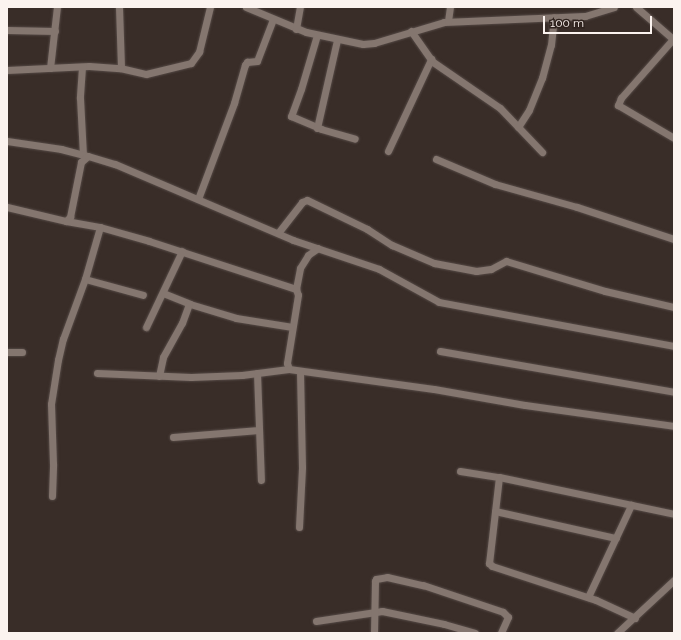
<!DOCTYPE html>
<style>
body{margin:0}
#map{position:relative;width:681px;height:640px;overflow:hidden;background:#392d28;font-family:Raleway,sans-serif}
div>[style]{position:absolute}
.roads{filter:drop-shadow(0 0 1px #554a46) drop-shadow(0 0 1px #554a46)}
.street>*{height:7px;margin:-3.5px;padding:0 3.5px;transform-origin:3.5px;border-radius:3.5px;background:#84766f}
span{translate:-50% -50%;white-space:nowrap;text-align:center;line-height:1.15;-webkit-text-stroke:3.5px #2f231e;paint-order:stroke}
.frame{position:absolute;inset:0;border:8px solid #fbf3ef;pointer-events:none}
.scale{position:absolute;left:543px;top:16px;width:109px;height:18px;box-sizing:border-box;border:2px solid #fbf3ef;border-top:0;padding-left:5px;font-size:12px;line-height:14px;white-space:nowrap;color:#fbf3ef;-webkit-text-stroke:3px #2f231e;paint-order:stroke}
</style>
<div id="map">
<div class="roads">
<div class="street">
<div style="left:119px;top:7px;width:61px;rotate:88.1deg"></div>
<div style="left:246px;top:7px;width:65px;rotate:22.6deg"></div>
<div style="left:306px;top:32px;width:58px;rotate:11.9deg"></div>
<div style="left:363px;top:44px;width:11px;rotate:-5deg"></div>
<div style="left:374px;top:43px;width:73px;rotate:-16.7deg"></div>
<div style="left:444px;top:22px;width:141px;rotate:-2.4deg"></div>
<div style="left:585px;top:16px;width:30px;rotate:-17deg"></div>
<div style="left:636px;top:7px;width:49px;rotate:40.9deg"></div>
<div style="left:673px;top:39px;width:79px;rotate:131.4deg"></div>
<div style="left:621px;top:98px;width:8px;rotate:113deg"></div>
<div style="left:618px;top:105px;width:65px;rotate:30.5deg"></div>
<div style="left:448px;top:21px;width:14px;rotate:-82deg"></div>
<div style="left:296px;top:29px;width:22px;rotate:-80deg"></div>
<div style="left:7px;top:30px;width:48px;rotate:1.2deg"></div>
<div style="left:411px;top:31px;width:38px;rotate:55deg"></div>
<div style="left:433px;top:62px;width:81px;rotate:34.5deg"></div>
<div style="left:500px;top:108px;width:61px;rotate:46.3deg"></div>
<div style="left:317px;top:35px;width:56px;rotate:106.5deg"></div>
<div style="left:301px;top:89px;width:29px;rotate:110deg"></div>
<div style="left:291px;top:116px;width:33px;rotate:23deg"></div>
<div style="left:321px;top:129px;width:35px;rotate:16deg"></div>
<div style="left:82px;top:67px;width:31px;rotate:94deg"></div>
<div style="left:80px;top:98px;width:57px;rotate:87deg"></div>
<div style="left:50px;top:68px;width:61px;rotate:-83.5deg"></div>
<div style="left:7px;top:70px;width:82px;rotate:-2.8deg"></div>
<div style="left:89px;top:66px;width:31px;rotate:4deg"></div>
<div style="left:120px;top:68px;width:27px;rotate:13deg"></div>
<div style="left:146px;top:74px;width:46px;rotate:-13.7deg"></div>
<div style="left:191px;top:63px;width:14px;rotate:-54deg"></div>
<div style="left:199px;top:52px;width:46px;rotate:-76.3deg"></div>
<div style="left:518px;top:127px;width:20px;rotate:-57deg"></div>
<div style="left:529px;top:110px;width:35px;rotate:-68deg"></div>
<div style="left:542px;top:78px;width:34px;rotate:-75deg"></div>
<div style="left:551px;top:45px;width:28px;rotate:-84deg"></div>
<div style="left:317px;top:128px;width:90px;rotate:-77.2deg"></div>
<div style="left:7px;top:141px;width:55px;rotate:8.4deg"></div>
<div style="left:61px;top:149px;width:27px;rotate:15deg"></div>
<div style="left:388px;top:151px;width:102px;rotate:-64.9deg"></div>
<div style="left:436px;top:159px;width:64px;rotate:23deg"></div>
<div style="left:495px;top:184px;width:85px;rotate:15.7deg"></div>
<div style="left:577px;top:207px;width:102px;rotate:18.3deg"></div>
<div style="left:198px;top:199px;width:103px;rotate:-69.4deg"></div>
<div style="left:234px;top:103px;width:40px;rotate:-74deg"></div>
<div style="left:245px;top:65px;width:4px;rotate:-56deg"></div>
<div style="left:247px;top:62px;width:10px;rotate:-6deg"></div>
<div style="left:257px;top:61px;width:45px;rotate:-69.1deg"></div>
<div style="left:7px;top:207px;width:61px;rotate:13.3deg"></div>
<div style="left:66px;top:221px;width:6px;rotate:-45deg"></div>
<div style="left:70px;top:217px;width:56px;rotate:-78.7deg"></div>
<div style="left:81px;top:162px;width:9px;rotate:-41deg"></div>
<div style="left:88px;top:156px;width:28px;rotate:17deg"></div>
<div style="left:115px;top:164px;width:194px;rotate:23.1deg"></div>
<div style="left:293px;top:240px;width:91px;rotate:18.6deg"></div>
<div style="left:379px;top:269px;width:68px;rotate:28.8deg"></div>
<div style="left:439px;top:302px;width:239px;rotate:10.6deg"></div>
<div style="left:66px;top:221px;width:35px;rotate:10deg"></div>
<div style="left:100px;top:227px;width:51px;rotate:15.9deg"></div>
<div style="left:149px;top:241px;width:155px;rotate:18.1deg"></div>
<div style="left:296px;top:289px;width:6px;rotate:72deg"></div>
<div style="left:298px;top:295px;width:69px;rotate:99.2deg"></div>
<div style="left:287px;top:363px;width:6px;rotate:72deg"></div>
<div style="left:289px;top:369px;width:146px;rotate:7.9deg"></div>
<div style="left:434px;top:389px;width:92px;rotate:10deg"></div>
<div style="left:525px;top:405px;width:150px;rotate:8deg"></div>
<div style="left:278px;top:233px;width:39px;rotate:-52deg"></div>
<div style="left:302px;top:202px;width:5px;rotate:-22deg"></div>
<div style="left:307px;top:200px;width:67px;rotate:25.8deg"></div>
<div style="left:367px;top:229px;width:30px;rotate:33deg"></div>
<div style="left:392px;top:245px;width:46px;rotate:23.2deg"></div>
<div style="left:434px;top:263px;width:43px;rotate:10.8deg"></div>
<div style="left:476px;top:271px;width:15px;rotate:-8deg"></div>
<div style="left:491px;top:269px;width:17px;rotate:-28deg"></div>
<div style="left:506px;top:261px;width:103px;rotate:16.9deg"></div>
<div style="left:605px;top:291px;width:71px;rotate:13.1deg"></div>
<div style="left:85px;top:279px;width:60px;rotate:15.4deg"></div>
<div style="left:296px;top:289px;width:21px;rotate:-79deg"></div>
<div style="left:300px;top:268px;width:15px;rotate:-58deg"></div>
<div style="left:308px;top:255px;width:12px;rotate:-35deg"></div>
<div style="left:163px;top:293px;width:29px;rotate:22deg"></div>
<div style="left:190px;top:304px;width:48px;rotate:16.9deg"></div>
<div style="left:236px;top:318px;width:57px;rotate:9.1deg"></div>
<div style="left:146px;top:327px;width:84px;rotate:-64.7deg"></div>
<div style="left:440px;top:351px;width:238px;rotate:9.9deg"></div>
<div style="left:7px;top:352px;width:15px"></div>
<div style="left:97px;top:373px;width:94px;rotate:2.4deg"></div>
<div style="left:191px;top:377px;width:51px;rotate:-2.2deg"></div>
<div style="left:242px;top:375px;width:47px;rotate:-7.3deg"></div>
<div style="left:257px;top:373px;width:107px;rotate:87.9deg"></div>
<div style="left:159px;top:376px;width:19px;rotate:-78deg"></div>
<div style="left:163px;top:357px;width:39px;rotate:-61deg"></div>
<div style="left:182px;top:323px;width:20px;rotate:-70deg"></div>
<div style="left:173px;top:437px;width:86px;rotate:-4.7deg"></div>
<div style="left:460px;top:471px;width:39px;rotate:9deg"></div>
<div style="left:499px;top:477px;width:179px;rotate:11.9deg"></div>
<div style="left:499px;top:477px;width:87px;rotate:96.6deg"></div>
<div style="left:489px;top:563px;width:4px;rotate:45deg"></div>
<div style="left:492px;top:566px;width:109px;rotate:18.1deg"></div>
<div style="left:596px;top:600px;width:43px;rotate:24.8deg"></div>
<div style="left:52px;top:496px;width:32px;rotate:-88deg"></div>
<div style="left:53px;top:464px;width:60px;rotate:-91.9deg"></div>
<div style="left:51px;top:404px;width:45px;rotate:-81deg"></div>
<div style="left:58px;top:360px;width:22px;rotate:-77deg"></div>
<div style="left:63px;top:339px;width:64px;rotate:-69.9deg"></div>
<div style="left:85px;top:279px;width:54px;rotate:-73.9deg"></div>
<div style="left:495px;top:511px;width:124px;rotate:12.6deg"></div>
<div style="left:299px;top:527px;width:60px;rotate:-87.1deg"></div>
<div style="left:302px;top:467px;width:96px;rotate:-91.2deg"></div>
<div style="left:588px;top:597px;width:102px;rotate:-64.9deg"></div>
<div style="left:316px;top:621px;width:67px;rotate:-8.6deg"></div>
<div style="left:382px;top:611px;width:63px;rotate:11.8deg"></div>
<div style="left:444px;top:624px;width:32px;rotate:16deg"></div>
<div style="left:374px;top:633px;width:52px;rotate:-88.9deg"></div>
<div style="left:375px;top:581px;width:2px;rotate:-63deg"></div>
<div style="left:376px;top:579px;width:11px;rotate:-10deg"></div>
<div style="left:387px;top:577px;width:37px;rotate:13deg"></div>
<div style="left:423px;top:585px;width:84px;rotate:18.6deg"></div>
<div style="left:503px;top:612px;width:7px;rotate:45deg"></div>
<div style="left:508px;top:617px;width:17px;rotate:114deg"></div>
<div style="left:617px;top:633px;width:78px;rotate:-42.9deg"></div>
</div>
</div>
<div class="frame"></div>
<div class="scale">100 m</div>
</div>
